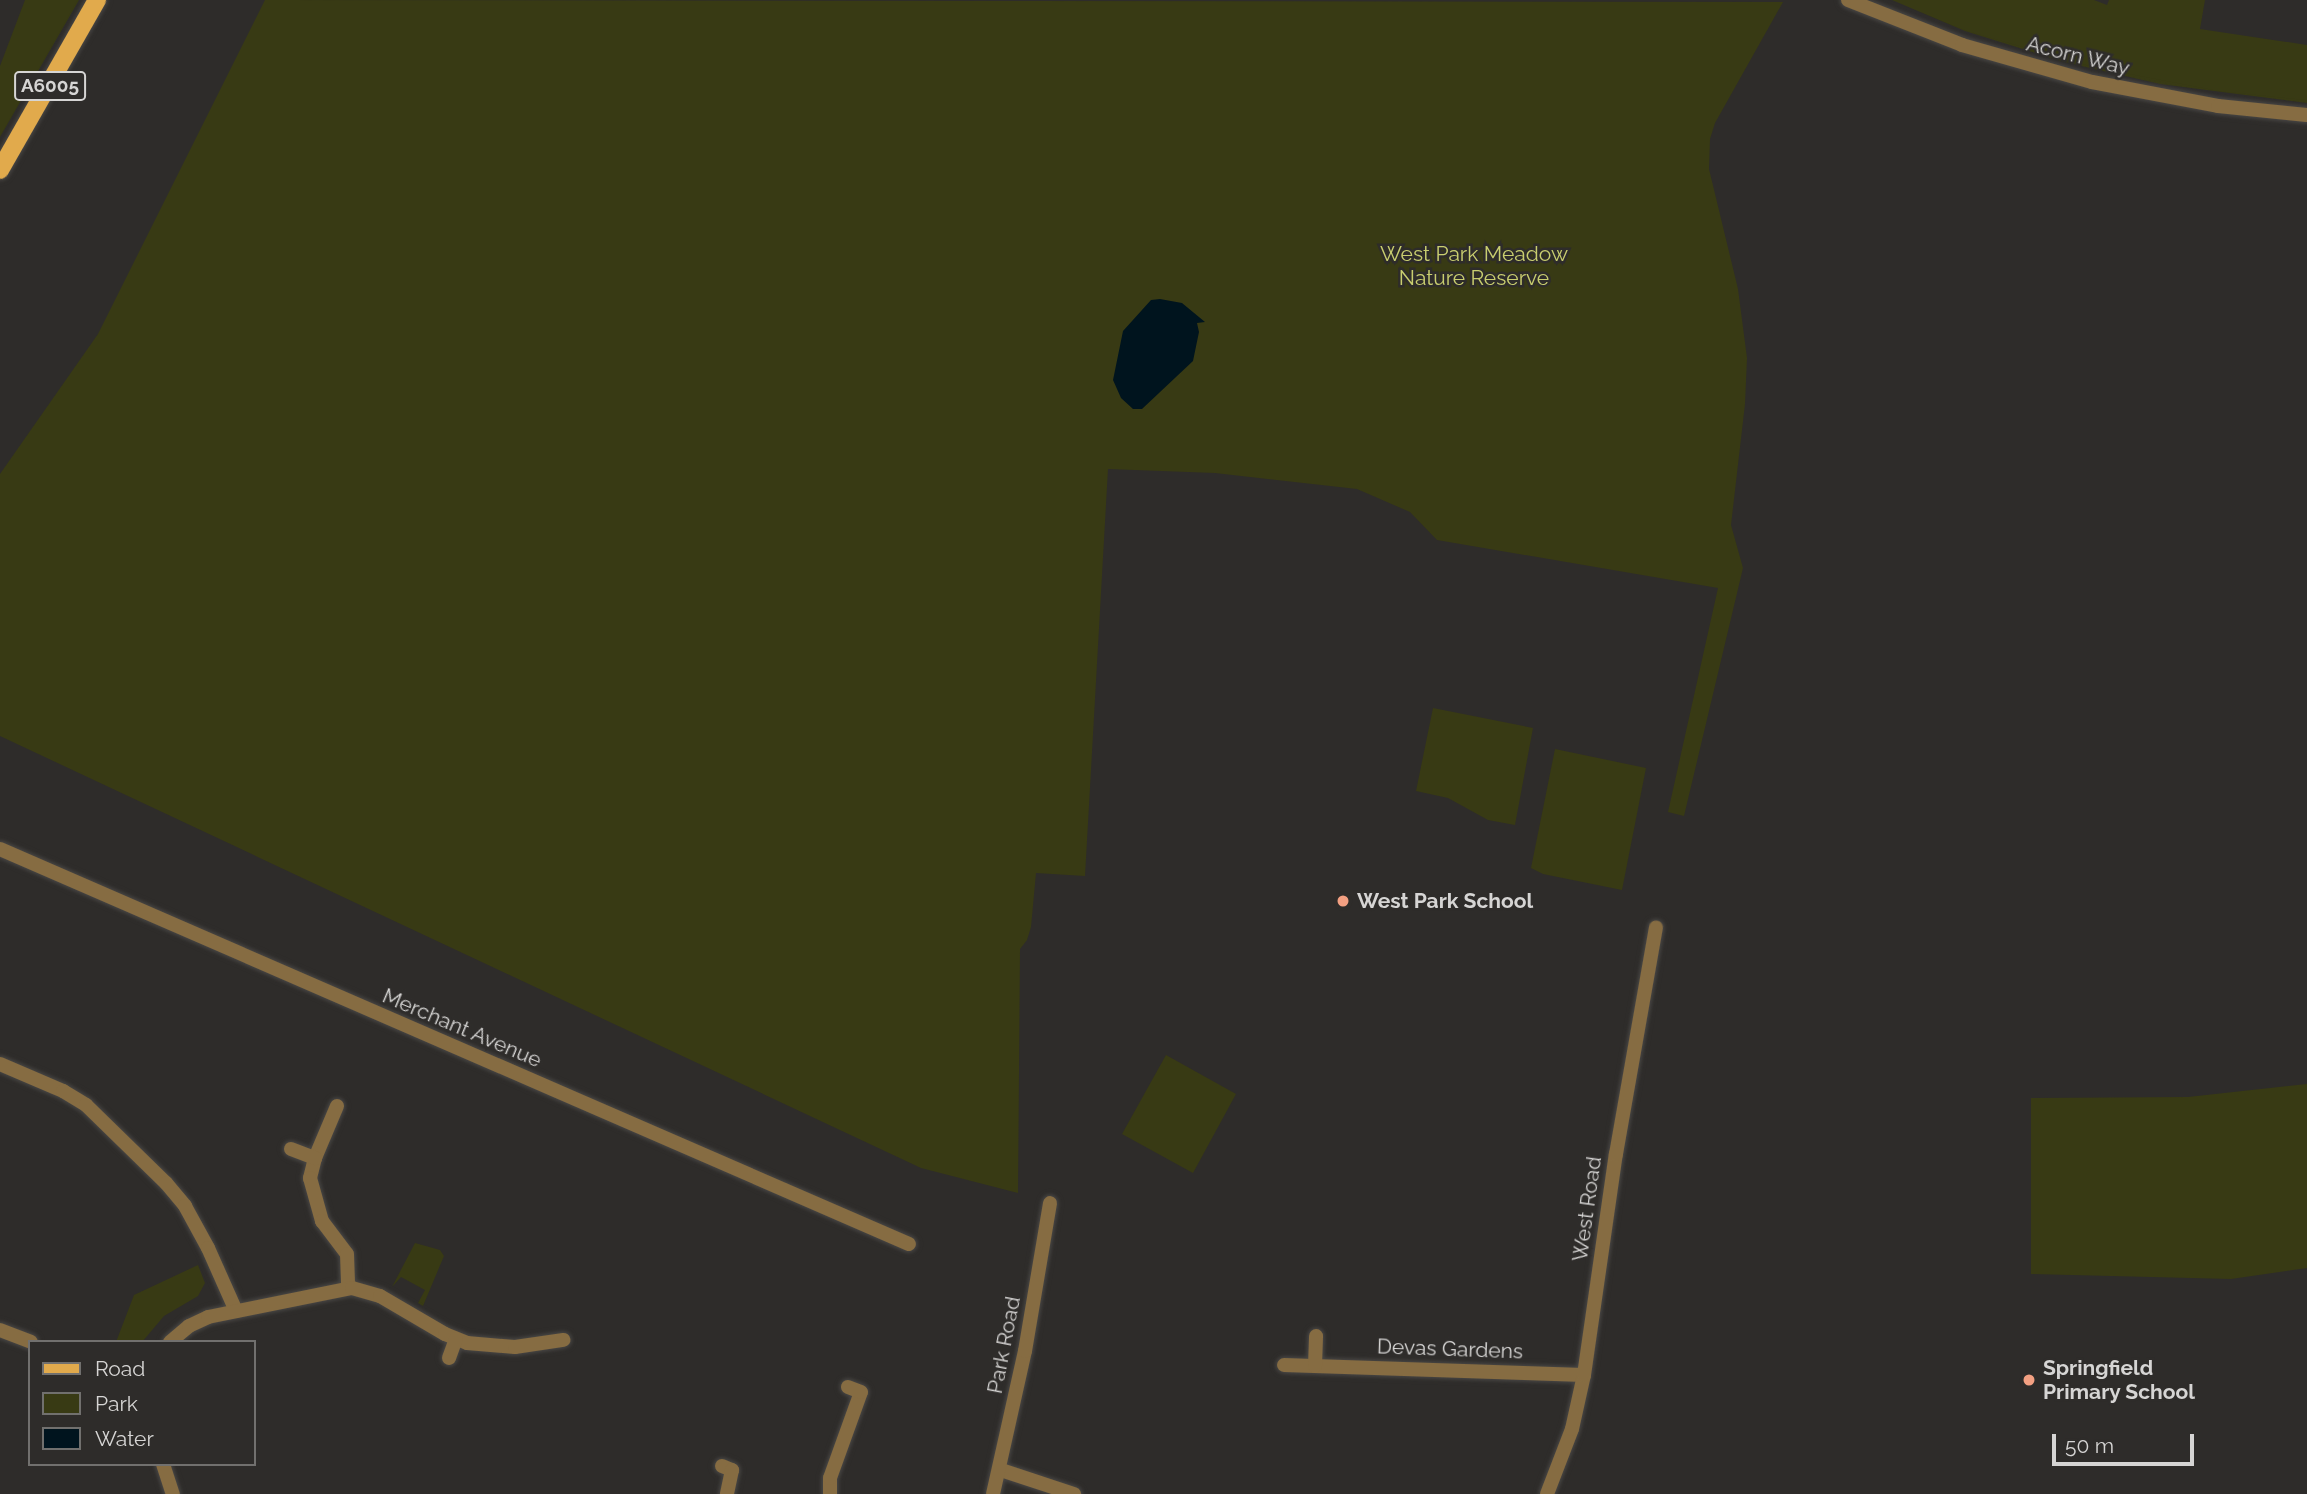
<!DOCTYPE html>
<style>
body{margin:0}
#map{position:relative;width:2307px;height:1494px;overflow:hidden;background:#2e2c2a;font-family:Raleway,sans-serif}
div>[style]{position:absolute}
.green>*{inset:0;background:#383a14}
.water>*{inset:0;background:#00141e}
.roads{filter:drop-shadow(0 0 2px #494745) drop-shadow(0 0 2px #494745)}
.minor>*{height:14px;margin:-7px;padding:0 7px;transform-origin:7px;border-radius:7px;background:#866c42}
.tertiary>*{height:14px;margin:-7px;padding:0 7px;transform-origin:7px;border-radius:7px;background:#866c42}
.primary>*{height:18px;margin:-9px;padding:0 9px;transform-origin:9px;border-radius:9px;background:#e1aa4c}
.dots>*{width:19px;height:19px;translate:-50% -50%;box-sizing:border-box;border:4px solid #2e2c2a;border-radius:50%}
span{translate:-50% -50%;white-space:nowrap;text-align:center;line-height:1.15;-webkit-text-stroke:5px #2e2c2a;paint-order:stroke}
.shield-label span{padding:2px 5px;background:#2e2c2a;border:2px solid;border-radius:5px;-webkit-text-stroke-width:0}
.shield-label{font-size:19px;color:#d6d5d4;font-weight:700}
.street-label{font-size:21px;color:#d6d5d4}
.park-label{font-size:21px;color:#c9ce6f}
.poi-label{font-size:21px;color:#d6d5d4;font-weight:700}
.left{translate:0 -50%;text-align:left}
.legend{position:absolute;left:28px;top:1340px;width:228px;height:126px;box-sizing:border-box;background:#2e2c2a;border:2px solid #71706e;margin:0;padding:9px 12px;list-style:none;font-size:21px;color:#d6d5d4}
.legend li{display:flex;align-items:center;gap:14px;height:35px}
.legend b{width:35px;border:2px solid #71706e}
.scale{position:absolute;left:2052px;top:1434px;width:142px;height:32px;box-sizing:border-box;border:4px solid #d6d5d4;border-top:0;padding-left:9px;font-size:21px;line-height:24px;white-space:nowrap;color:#d6d5d4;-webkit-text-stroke:5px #2e2c2a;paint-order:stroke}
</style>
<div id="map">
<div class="green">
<div style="clip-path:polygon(25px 0,79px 0,0 137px,0 66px)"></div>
<div style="clip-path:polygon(265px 0,1783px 2px,1715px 123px,1710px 139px,1709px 169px,1738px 289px,1747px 358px,1745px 404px,1731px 525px,1743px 568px,1684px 816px,1668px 812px,1718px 588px,1437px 540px,1410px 512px,1357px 489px,1215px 473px,1108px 469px,1085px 876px,1036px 873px,1031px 927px,1027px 940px,1020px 949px,1018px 1193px,921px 1168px,0 736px,0 474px,98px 334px)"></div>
<div style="clip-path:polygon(1892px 0,2094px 0,2107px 5px,2109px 0,2205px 0,2200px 29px,2307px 45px,2307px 103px,2160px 84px,2064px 62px,1965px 31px)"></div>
<div style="clip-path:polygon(1433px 708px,1533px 728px,1515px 825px,1488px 820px,1448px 798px,1416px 791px)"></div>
<div style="clip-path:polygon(1555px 749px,1646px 768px,1622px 890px,1543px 874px,1531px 868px)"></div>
<div style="clip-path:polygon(1166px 1055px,1236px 1094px,1193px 1173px,1122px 1134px)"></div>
<div style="clip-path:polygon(2307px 1084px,2307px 1268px,2231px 1279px,2031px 1274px,2031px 1098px,2188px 1097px)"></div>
<div style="clip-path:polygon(415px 1243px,440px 1250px,444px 1256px,423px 1306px,418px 1303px,425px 1290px,401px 1277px,392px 1287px)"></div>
<div style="clip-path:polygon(198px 1265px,205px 1283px,198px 1296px,164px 1316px,142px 1342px,116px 1342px,134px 1295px)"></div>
</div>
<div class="water">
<div style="clip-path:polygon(1160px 299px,1182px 303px,1205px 322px,1197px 323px,1199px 332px,1193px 361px,1142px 409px,1133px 409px,1121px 398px,1113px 380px,1123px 331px,1151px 300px)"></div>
</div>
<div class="roads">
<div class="minor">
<div style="left:0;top:849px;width:991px;rotate:23.49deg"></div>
<div style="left:0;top:1064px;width:69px;rotate:23.2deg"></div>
<div style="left:63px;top:1091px;width:27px;rotate:31deg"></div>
<div style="left:86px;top:1105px;width:112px;rotate:44.3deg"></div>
<div style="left:166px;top:1183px;width:30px;rotate:50deg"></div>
<div style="left:185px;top:1206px;width:48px;rotate:61.3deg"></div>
<div style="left:208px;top:1248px;width:69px;rotate:66deg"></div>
<div style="left:337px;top:1106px;width:56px;rotate:112.9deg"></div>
<div style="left:315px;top:1158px;width:21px;rotate:104deg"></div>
<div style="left:310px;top:1178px;width:45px;rotate:74.4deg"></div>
<div style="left:322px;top:1221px;width:41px;rotate:52.9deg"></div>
<div style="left:347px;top:1254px;width:34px;rotate:88deg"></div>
<div style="left:291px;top:1149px;width:26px;rotate:21deg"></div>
<div style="left:0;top:1330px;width:33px;rotate:21deg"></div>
<div style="left:170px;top:1342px;width:25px;rotate:-40deg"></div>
<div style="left:189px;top:1326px;width:21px;rotate:-25deg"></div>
<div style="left:208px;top:1317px;width:147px;rotate:-11.4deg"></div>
<div style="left:352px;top:1288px;width:29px;rotate:16deg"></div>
<div style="left:380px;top:1296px;width:75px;rotate:30.3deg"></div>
<div style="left:445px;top:1334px;width:24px;rotate:22deg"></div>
<div style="left:467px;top:1343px;width:48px;rotate:4.8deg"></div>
<div style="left:515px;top:1347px;width:49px;rotate:-8.3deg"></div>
<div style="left:449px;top:1358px;width:20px;rotate:-70deg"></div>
<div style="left:1284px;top:1365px;width:300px;rotate:1.9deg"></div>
<div style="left:1315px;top:1366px;width:30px;rotate:-88deg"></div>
<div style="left:163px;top:1464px;width:32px;rotate:72deg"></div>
<div style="left:722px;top:1466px;width:11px;rotate:22deg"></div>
<div style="left:732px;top:1470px;width:25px;rotate:102deg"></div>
<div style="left:1001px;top:1470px;width:77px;rotate:18.2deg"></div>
<div style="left:830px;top:1494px;width:16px;rotate:-90deg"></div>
<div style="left:830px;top:1478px;width:91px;rotate:-70.2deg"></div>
<div style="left:861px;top:1392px;width:14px;rotate:-159deg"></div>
<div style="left:993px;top:1494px;width:147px;rotate:-77.4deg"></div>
<div style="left:1025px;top:1351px;width:150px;rotate:-80.4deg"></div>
<div style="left:1547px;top:1494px;width:70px;rotate:-69deg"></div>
<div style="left:1572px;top:1429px;width:55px;rotate:-77.5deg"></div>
<div style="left:1584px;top:1375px;width:223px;rotate:-81.8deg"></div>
<div style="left:1616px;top:1154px;width:230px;rotate:-80deg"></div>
</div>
<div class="tertiary">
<div style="left:1848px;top:0;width:123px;rotate:21.5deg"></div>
<div style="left:1962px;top:45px;width:135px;rotate:15.9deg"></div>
<div style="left:2092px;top:82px;width:128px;rotate:10.8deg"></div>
<div style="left:2218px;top:106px;width:89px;rotate:5.8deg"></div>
</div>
<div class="primary">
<div style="left:0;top:170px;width:196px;rotate:-60.3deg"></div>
</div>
</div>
<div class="dots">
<div style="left:1343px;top:901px;background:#f3a082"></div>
<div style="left:2029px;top:1380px;background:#f3a082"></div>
</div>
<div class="shield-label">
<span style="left:50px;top:86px">A6005</span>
</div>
<div class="street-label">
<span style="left:2078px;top:56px;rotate:14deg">Acorn Way</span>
<span style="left:462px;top:1028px;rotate:23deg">Merchant Avenue</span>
<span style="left:1587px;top:1209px;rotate:-82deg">West Road</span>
<span style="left:1004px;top:1345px;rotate:-79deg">Park Road</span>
<span style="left:1450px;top:1349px;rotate:2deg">Devas Gardens</span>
</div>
<div class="park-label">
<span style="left:1474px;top:266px">West Park Meadow<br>Nature Reserve</span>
</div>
<div class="poi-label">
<span class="left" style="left:1357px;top:901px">West Park School</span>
<span class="left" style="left:2043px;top:1380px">Springfield<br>Primary School</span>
</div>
<ul class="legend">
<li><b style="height:9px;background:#e1aa4c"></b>Road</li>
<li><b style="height:19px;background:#383a14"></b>Park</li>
<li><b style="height:19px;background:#00141e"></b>Water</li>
</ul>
<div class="scale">50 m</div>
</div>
